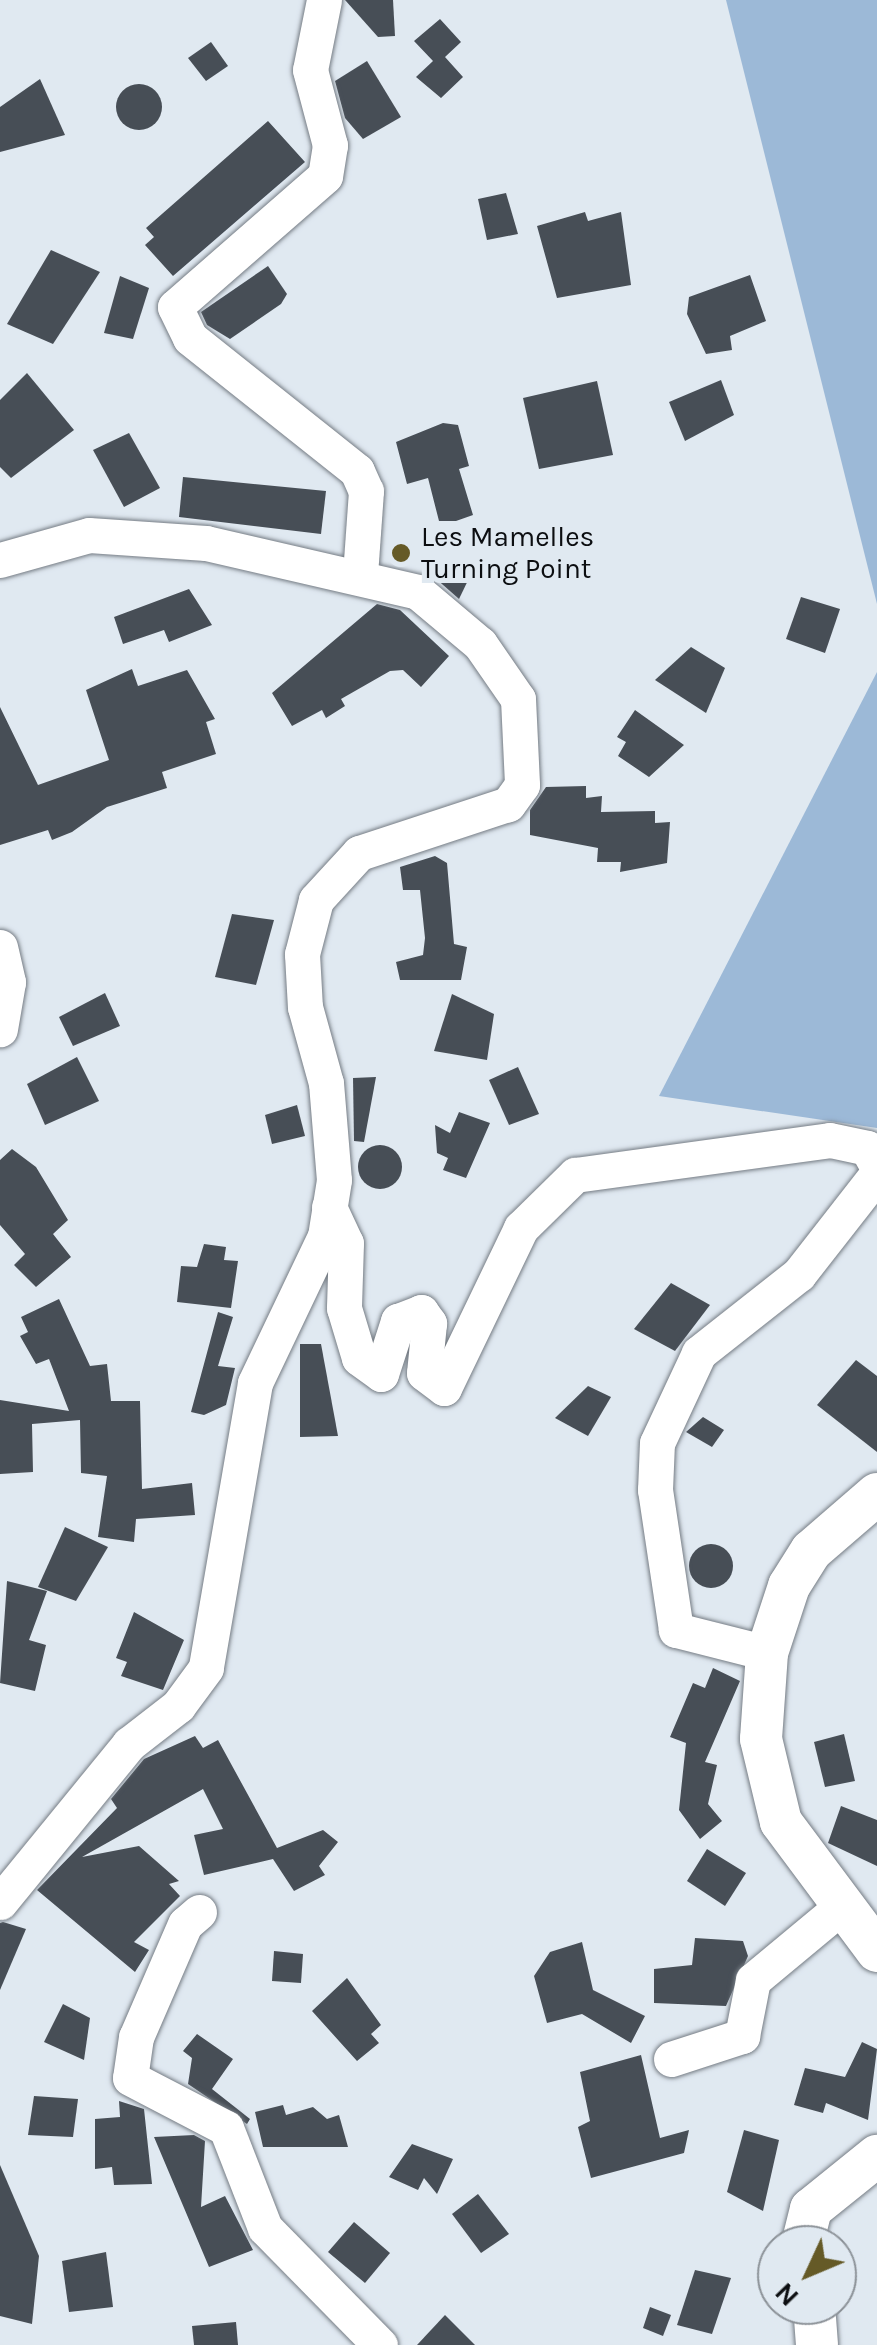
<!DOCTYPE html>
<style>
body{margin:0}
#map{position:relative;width:877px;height:2345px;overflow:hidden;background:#e0e9f1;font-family:Karla,sans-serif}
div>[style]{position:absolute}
.forest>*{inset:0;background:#9cb9d7}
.building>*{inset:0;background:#474e56}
.round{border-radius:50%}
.roads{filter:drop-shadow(0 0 2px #757c84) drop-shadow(0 0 2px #757c84)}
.minor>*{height:35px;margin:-17.5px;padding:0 17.5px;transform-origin:17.5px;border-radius:17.5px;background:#fff}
.major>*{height:42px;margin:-21px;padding:0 21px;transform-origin:21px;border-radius:21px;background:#fff}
.dots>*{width:28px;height:28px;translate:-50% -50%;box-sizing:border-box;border:5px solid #e0e9f1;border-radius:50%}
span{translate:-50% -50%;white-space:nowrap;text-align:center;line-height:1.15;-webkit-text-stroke:10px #e0e9f1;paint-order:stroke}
.poi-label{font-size:28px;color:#0c0e11}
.left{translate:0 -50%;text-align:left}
.north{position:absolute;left:757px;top:2225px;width:100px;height:100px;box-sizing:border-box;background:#e0e9f1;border:2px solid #8b9197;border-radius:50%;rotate:226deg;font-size:28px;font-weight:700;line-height:40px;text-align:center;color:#0c0e11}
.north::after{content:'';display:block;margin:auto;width:35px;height:45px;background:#655a27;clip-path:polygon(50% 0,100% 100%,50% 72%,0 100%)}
</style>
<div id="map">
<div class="forest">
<div style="clip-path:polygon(726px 0,877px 0,877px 604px)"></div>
<div style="clip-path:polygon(877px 672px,877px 1128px,659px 1096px)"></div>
</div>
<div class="building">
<div style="clip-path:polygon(345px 0,393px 0,395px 36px,378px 37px)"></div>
<div style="clip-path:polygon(440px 19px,461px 42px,445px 57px,463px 77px,441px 98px,416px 77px,433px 61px,414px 41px)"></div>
<div style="clip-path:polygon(211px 42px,228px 66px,206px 81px,188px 58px)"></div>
<div style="clip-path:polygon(367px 61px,401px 117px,363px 139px,345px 118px,335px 81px)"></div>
<div style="clip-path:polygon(40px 79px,65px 135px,0 152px,0 107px)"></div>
<div class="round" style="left:116px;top:84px;width:46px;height:46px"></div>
<div style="clip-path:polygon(268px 121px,305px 162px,173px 276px,145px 245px,154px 237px,146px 228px)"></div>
<div style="clip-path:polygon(506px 193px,518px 234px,487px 240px,478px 199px)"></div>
<div style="clip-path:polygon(585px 212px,588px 221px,621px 212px,631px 285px,557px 298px,537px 226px)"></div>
<div style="clip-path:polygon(51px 250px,100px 272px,53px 344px,7px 324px)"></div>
<div style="clip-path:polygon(268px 266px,287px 294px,281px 304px,230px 339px,207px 325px,201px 312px)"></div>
<div style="clip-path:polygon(750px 275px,766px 321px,730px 336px,732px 350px,706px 354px,687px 314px,689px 297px)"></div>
<div style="clip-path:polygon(120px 276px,149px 288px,133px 339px,104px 333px)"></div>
<div style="clip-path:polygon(27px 373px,74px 430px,11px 478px,0 467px,0 400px)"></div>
<div style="clip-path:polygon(721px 380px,734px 415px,685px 441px,669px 402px)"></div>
<div style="clip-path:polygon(597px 381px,613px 455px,539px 469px,523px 398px)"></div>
<div style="clip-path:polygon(443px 423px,458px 425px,469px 466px,459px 469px,473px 515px,456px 521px,439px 521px,428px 478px,407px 484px,396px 442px)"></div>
<div style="clip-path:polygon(129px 433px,160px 488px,124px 507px,93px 450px)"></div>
<div style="clip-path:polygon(183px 477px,326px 491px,321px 534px,179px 517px)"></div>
<div style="clip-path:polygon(443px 559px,473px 570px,459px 599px,434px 577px)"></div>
<div style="clip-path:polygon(189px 589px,212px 625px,169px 642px,164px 630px,123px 644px,114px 617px)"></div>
<div style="clip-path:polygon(801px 597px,840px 609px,825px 653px,786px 639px)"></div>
<div style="clip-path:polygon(377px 604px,400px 610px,449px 656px,421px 687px,403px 670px,390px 671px,341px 699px,345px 706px,326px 718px,322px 710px,292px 726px,272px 693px)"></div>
<div style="clip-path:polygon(691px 647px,725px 668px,706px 713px,655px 680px)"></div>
<div style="clip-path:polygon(132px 669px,138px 686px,187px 670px,215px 719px,206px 722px,216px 754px,162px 772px,167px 788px,107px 807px,72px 832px,52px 840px,48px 830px,0 845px,0 707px,38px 785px,109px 760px,86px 690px)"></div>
<div style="clip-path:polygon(635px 710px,684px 745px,649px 777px,618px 756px,626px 742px,617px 737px)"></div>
<div style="clip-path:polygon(586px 786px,586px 798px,602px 796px,601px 812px,655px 811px,655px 823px,670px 822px,667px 863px,620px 872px,621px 862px,597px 862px,598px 848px,530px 835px,530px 810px,546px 787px)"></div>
<div style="clip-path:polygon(435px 856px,447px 863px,454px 944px,467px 947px,461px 980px,400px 980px,396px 962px,423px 955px,425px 938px,420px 890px,403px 890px,400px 867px)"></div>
<div style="clip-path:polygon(232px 914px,274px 920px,256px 985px,215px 977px)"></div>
<div style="clip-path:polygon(105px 993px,120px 1026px,73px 1046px,59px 1017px)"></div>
<div style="clip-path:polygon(452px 994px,494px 1014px,487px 1060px,434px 1051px)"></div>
<div style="clip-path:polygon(77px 1057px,99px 1101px,45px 1125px,27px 1084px)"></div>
<div style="clip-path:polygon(518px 1067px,539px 1114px,509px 1125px,489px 1080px)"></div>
<div style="clip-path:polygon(376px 1077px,364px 1142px,354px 1141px,353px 1078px)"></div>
<div style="clip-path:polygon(297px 1105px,305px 1136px,272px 1144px,265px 1115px)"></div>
<div style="clip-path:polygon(459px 1112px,490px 1123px,466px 1178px,443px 1170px,448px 1158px,437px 1153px,435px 1125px,450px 1133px)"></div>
<div class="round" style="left:358px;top:1145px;width:44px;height:44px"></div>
<div style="clip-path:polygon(12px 1149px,36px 1167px,68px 1220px,53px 1234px,71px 1257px,36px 1287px,14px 1265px,25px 1254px,0 1225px,0 1160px)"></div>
<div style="clip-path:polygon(204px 1244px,226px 1247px,224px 1260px,238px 1261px,231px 1308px,177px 1302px,181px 1266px,197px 1267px)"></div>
<div style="clip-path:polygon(671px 1283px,710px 1305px,675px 1351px,634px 1329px)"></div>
<div style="clip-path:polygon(59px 1299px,90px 1366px,107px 1364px,111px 1401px,140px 1401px,142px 1489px,192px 1483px,195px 1515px,136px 1519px,134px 1542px,98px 1537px,107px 1476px,81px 1473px,80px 1420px,32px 1424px,33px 1472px,0 1474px,0 1400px,69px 1411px,49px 1359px,36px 1364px,20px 1336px,28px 1332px,21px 1317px)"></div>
<div style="clip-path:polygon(218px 1312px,233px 1317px,218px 1366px,235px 1368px,226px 1405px,204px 1415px,191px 1412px)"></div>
<div style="clip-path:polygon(300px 1344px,321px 1344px,338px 1436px,300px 1437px)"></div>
<div style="clip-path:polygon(856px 1360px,877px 1376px,877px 1452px,817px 1405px)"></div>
<div style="clip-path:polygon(588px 1386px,611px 1397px,588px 1436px,555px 1418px)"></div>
<div style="clip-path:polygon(703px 1417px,724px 1430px,712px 1447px,686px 1432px)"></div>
<div style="clip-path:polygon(65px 1527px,108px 1547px,76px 1601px,38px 1587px)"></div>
<div class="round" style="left:689px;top:1544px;width:44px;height:44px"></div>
<div style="clip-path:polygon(7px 1581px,47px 1591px,29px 1640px,46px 1645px,35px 1691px,0 1683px)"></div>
<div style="clip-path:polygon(134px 1612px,184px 1640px,163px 1690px,121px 1676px,127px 1662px,116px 1658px)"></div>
<div style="clip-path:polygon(713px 1668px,740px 1681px,705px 1762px,717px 1765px,708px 1804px,722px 1821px,700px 1839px,679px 1810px,686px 1743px,670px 1737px,693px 1683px,705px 1688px)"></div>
<div style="clip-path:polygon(844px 1734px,855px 1781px,825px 1787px,814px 1742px)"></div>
<div style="clip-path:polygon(195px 1736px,203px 1748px,218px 1740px,277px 1848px,323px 1830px,338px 1842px,319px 1866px,325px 1875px,294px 1891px,273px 1859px,204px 1875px,194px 1835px,223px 1829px,203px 1789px,82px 1857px,139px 1846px,179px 1881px,169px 1884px,180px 1896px,134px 1942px,149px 1950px,135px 1972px,37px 1890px,117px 1808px,111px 1799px,144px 1759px)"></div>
<div style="clip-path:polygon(841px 1806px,877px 1820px,877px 1866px,828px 1843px)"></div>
<div style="clip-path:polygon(707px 1849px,746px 1873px,725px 1906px,687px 1881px)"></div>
<div style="clip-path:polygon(3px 1922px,26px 1929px,0 1990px,0 1923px)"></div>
<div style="clip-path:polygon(695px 1938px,743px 1941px,748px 1956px,726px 2006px,654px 2003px,654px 1969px,692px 1965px)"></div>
<div style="clip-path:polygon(582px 1942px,593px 1990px,645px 2016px,631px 2043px,582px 2014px,547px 2023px,534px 1976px,550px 1952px)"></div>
<div style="clip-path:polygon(274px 1951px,303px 1954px,301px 1983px,272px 1981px)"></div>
<div style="clip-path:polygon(347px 1978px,381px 2025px,371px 2034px,379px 2043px,357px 2061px,312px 2011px)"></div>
<div style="clip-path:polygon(63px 2004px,90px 2018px,84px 2060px,44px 2042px)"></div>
<div style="clip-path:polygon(197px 2034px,233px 2059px,212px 2089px,250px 2119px,247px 2124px,188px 2084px,192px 2058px,183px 2051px)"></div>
<div style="clip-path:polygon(862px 2042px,877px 2049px,868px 2120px,826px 2103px,823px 2113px,794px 2105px,805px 2068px,845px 2077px)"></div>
<div style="clip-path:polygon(641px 2055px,660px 2138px,689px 2130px,684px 2153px,591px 2178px,578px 2127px,590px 2121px,580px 2072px)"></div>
<div style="clip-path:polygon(34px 2096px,78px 2099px,73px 2137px,28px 2135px)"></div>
<div style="clip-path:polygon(119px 2101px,144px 2109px,152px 2184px,114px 2185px,112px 2167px,95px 2169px,95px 2119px,120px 2117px)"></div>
<div style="clip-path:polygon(283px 2105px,286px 2115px,313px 2107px,327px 2119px,339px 2115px,348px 2147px,263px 2147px,255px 2112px)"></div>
<div style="clip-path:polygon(744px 2130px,779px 2140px,763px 2211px,727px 2192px)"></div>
<div style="clip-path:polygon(194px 2135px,205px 2141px,201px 2207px,225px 2196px,253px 2250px,209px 2267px,154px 2137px)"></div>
<div style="clip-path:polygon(412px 2144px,453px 2159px,437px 2194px,424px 2178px,418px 2190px,389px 2177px)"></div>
<div style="clip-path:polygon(0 2165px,39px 2256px,32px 2324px,0 2316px)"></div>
<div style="clip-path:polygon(478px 2194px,509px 2234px,481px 2253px,452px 2214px)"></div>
<div style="clip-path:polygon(354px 2222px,390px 2253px,365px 2283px,328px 2252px)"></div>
<div style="clip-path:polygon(106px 2252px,113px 2307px,69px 2312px,62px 2261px)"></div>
<div style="clip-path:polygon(695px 2270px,731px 2278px,712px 2334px,677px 2325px)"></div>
<div style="clip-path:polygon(650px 2307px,671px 2315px,663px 2336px,643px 2328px)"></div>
<div style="clip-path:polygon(445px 2315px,475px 2345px,417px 2345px)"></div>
<div style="clip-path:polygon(236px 2322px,238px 2345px,194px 2345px,192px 2326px)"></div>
</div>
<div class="roads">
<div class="minor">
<div style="left:324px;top:0;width:71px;rotate:101.3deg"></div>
<div style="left:310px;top:70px;width:78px;rotate:75.1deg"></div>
<div style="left:330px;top:145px;width:31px;rotate:99deg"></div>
<div style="left:325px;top:176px;width:199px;rotate:138.9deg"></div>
<div style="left:175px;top:307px;width:34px;rotate:64deg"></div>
<div style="left:190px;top:338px;width:213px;rotate:38.5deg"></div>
<div style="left:357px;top:471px;width:22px;rotate:66deg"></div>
<div style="left:366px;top:491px;width:83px;rotate:94.1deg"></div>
<div style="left:0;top:560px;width:92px;rotate:-15.7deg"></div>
<div style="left:89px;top:535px;width:117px;rotate:3.9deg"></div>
<div style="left:206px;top:543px;width:218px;rotate:13deg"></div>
<div style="left:418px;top:592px;width:81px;rotate:40deg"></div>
<div style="left:480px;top:644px;width:67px;rotate:55.4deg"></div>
<div style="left:518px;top:699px;width:86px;rotate:87.3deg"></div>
<div style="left:522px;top:785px;width:24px;rotate:126deg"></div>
<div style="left:508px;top:804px;width:157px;rotate:161.8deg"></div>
<div style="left:359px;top:853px;width:64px;rotate:132.5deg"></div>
<div style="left:316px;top:900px;width:56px;rotate:104.5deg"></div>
<div style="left:302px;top:954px;width:53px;rotate:86.8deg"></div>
<div style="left:305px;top:1007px;width:79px;rotate:74.6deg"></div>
<div style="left:326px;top:1083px;width:97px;rotate:85.3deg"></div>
<div style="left:334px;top:1180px;width:57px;rotate:99.1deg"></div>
<div style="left:325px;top:1236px;width:163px;rotate:115.5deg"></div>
<div style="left:255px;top:1383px;width:289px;rotate:99.8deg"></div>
<div style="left:206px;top:1668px;width:47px;rotate:126.4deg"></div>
<div style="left:178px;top:1706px;width:62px;rotate:142.2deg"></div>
<div style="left:129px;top:1744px;width:204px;rotate:129.2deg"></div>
<div style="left:0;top:947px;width:36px;rotate:77deg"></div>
<div style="left:8px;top:982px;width:48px;rotate:99.7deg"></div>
<div style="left:329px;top:1207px;width:40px;rotate:65deg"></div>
<div style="left:346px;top:1243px;width:65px;rotate:91.8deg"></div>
<div style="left:344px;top:1308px;width:52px;rotate:73.3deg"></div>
<div style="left:359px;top:1358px;width:27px;rotate:36deg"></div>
<div style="left:381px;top:1374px;width:56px;rotate:-72.2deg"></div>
<div style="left:398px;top:1321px;width:25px;rotate:-21deg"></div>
<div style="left:421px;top:1312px;width:14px;rotate:54deg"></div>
<div style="left:429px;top:1323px;width:50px;rotate:95.7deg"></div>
<div style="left:424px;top:1373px;width:25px;rotate:37deg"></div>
<div style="left:444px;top:1388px;width:178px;rotate:-64.3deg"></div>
<div style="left:521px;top:1228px;width:76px;rotate:-44.5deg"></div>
<div style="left:575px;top:1175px;width:257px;rotate:-7.8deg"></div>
<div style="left:830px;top:1140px;width:38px;rotate:12deg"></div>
<div style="left:867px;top:1148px;width:21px;rotate:61deg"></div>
<div style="left:767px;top:1653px;width:94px;rotate:-165.8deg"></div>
<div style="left:676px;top:1630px;width:142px;rotate:-98.5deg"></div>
<div style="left:655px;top:1490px;width:47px;rotate:-87.6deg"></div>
<div style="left:657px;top:1443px;width:99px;rotate:-65deg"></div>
<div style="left:699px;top:1353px;width:127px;rotate:-38.3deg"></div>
<div style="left:799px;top:1274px;width:127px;rotate:-52deg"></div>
<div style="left:199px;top:1912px;width:18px;rotate:139deg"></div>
<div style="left:185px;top:1924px;width:123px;rotate:113.4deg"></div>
<div style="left:136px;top:2037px;width:41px;rotate:98.3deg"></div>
<div style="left:130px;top:2078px;width:108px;rotate:27.5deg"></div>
<div style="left:226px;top:2128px;width:107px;rotate:68.7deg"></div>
<div style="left:265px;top:2228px;width:164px;rotate:45.5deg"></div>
<div style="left:671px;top:2059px;width:75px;rotate:-17.9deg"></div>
<div style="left:742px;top:2036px;width:57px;rotate:-78.9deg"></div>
<div style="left:753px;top:1980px;width:114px;rotate:-39.7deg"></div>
</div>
<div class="major">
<div style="left:877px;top:1494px;width:87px;rotate:139.2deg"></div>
<div style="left:811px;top:1551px;width:41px;rotate:122.2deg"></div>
<div style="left:789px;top:1586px;width:71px;rotate:108.2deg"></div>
<div style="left:767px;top:1653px;width:86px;rotate:94deg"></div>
<div style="left:761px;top:1739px;width:85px;rotate:76.5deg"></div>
<div style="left:781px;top:1822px;width:161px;rotate:53.3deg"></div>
<div style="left:802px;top:2245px;width:37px;rotate:-76deg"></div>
<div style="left:811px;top:2209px;width:85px;rotate:-38.8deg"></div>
<div style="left:814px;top:2305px;width:40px;rotate:85.7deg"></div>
</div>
</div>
<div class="dots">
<div style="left:401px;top:553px;background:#655a27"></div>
</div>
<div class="poi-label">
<span class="left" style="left:421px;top:553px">Les Mamelles<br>Turning Point</span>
</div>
<div class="north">N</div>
</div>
